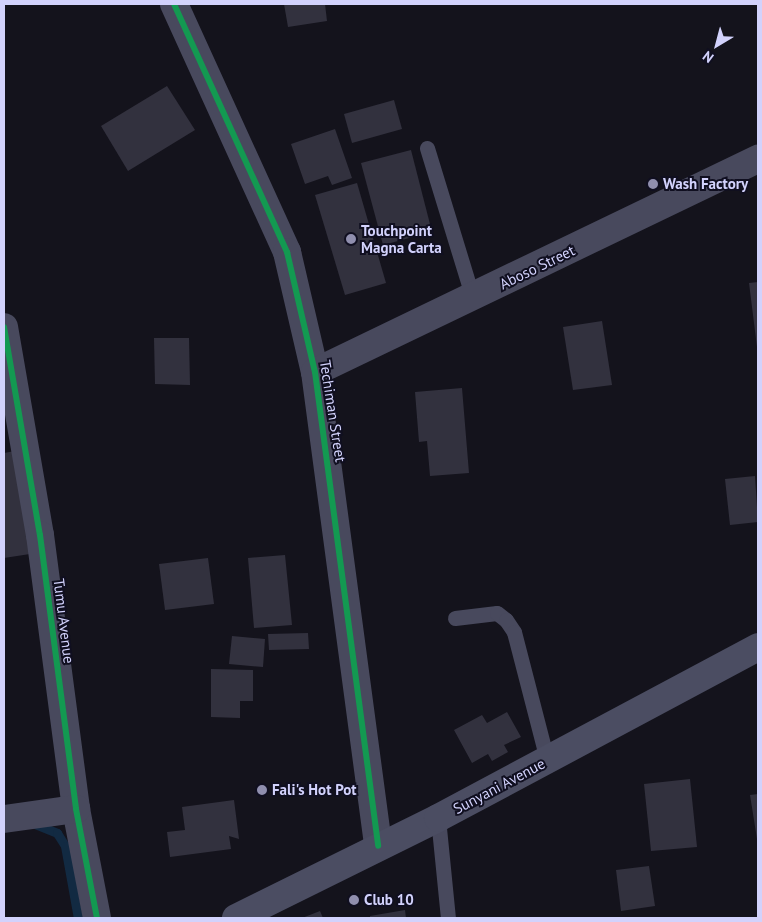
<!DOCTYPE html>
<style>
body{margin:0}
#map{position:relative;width:762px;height:922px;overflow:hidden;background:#14131c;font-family:"PT Sans",sans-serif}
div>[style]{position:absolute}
.stream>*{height:9px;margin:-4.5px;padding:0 4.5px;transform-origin:4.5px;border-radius:4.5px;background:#122a42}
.building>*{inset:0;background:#32313e}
.lane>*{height:15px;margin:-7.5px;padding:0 7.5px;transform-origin:7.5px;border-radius:7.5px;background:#48495d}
.street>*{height:28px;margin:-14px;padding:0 14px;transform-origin:14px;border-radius:14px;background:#48495d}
.secondary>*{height:28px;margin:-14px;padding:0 14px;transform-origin:14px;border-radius:14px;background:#4b4d62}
.cycleway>*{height:6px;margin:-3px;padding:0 3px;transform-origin:3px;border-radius:3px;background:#139951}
.dots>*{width:14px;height:14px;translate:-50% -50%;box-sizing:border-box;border:2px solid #100f20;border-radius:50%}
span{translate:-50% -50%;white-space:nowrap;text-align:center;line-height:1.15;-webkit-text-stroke:4px #100f20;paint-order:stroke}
.poi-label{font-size:15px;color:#d2d2fc;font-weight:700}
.left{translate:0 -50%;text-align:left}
.street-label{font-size:15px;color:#d2d2fc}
.frame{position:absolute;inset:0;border:5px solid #d2d2fc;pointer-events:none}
.north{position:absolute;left:692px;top:20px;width:50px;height:50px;-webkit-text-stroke:4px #100f20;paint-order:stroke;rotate:217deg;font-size:14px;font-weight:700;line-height:20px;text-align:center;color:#d2d2fc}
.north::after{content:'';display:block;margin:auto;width:18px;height:22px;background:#d2d2fc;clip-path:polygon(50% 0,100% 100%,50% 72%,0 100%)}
</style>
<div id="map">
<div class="stream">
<div style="left:35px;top:824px;width:24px;rotate:22deg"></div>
<div style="left:57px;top:833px;width:15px;rotate:58deg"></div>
<div style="left:65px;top:846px;width:73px;rotate:79.8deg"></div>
</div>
<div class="building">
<div style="clip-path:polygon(284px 4px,325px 4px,327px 21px,288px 27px)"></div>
<div style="clip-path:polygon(167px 86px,195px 130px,128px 171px,101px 126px)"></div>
<div style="clip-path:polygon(394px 100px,402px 129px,352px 143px,344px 114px)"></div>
<div style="clip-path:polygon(335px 129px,352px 178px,332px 185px,328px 176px,305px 184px,291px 144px)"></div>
<div style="clip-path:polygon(411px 150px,432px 232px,383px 245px,361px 163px)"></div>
<div style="clip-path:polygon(357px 183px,386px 283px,345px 295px,315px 195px)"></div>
<div style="clip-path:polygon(758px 282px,758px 347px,757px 347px,749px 283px)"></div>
<div style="clip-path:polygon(602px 321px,612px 385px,573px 390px,563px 327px)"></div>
<div style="clip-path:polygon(154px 338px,189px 338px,190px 385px,155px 384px)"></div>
<div style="clip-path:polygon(462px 388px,469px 473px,430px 476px,427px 441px,419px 442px,415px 392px)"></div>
<div style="clip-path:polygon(15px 451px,30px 554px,4px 558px,4px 453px)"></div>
<div style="clip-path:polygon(755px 476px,758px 522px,730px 525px,725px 479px)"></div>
<div style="clip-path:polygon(285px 555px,292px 625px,254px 628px,248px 558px)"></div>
<div style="clip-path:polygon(208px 558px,214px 604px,165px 610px,159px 564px)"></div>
<div style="clip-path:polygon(308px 633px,309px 649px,269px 650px,268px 634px)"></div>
<div style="clip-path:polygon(232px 636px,265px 639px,263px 667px,229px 664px)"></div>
<div style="clip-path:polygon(211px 669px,253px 670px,253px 701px,240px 701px,240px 718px,211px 717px)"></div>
<div style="clip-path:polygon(507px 712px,521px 737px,504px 745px,508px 752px,492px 761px,488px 754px,472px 763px,454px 730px,482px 715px,487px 723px)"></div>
<div style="clip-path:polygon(690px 779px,697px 847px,651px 851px,644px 784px)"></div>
<div style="clip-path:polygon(758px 794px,758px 838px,757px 839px,750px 795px)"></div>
<div style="clip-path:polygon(234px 800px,239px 839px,229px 836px,231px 849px,170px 857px,167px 832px,185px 830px,182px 807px)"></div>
<div style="clip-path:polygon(649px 866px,655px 906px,621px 911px,616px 870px)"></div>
<div style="clip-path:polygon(405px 910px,406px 918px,370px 918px,370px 916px)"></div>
<div style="clip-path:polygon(320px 911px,323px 918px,302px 918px)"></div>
</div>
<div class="lane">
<div style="left:427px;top:148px;width:157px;rotate:73deg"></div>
<div style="left:455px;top:618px;width:42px;rotate:-6.8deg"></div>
<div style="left:497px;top:613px;width:11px;rotate:38deg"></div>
<div style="left:506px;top:620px;width:14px;rotate:56deg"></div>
<div style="left:514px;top:632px;width:132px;rotate:75.5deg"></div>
<div style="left:438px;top:818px;width:100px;rotate:84.3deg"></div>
</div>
<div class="street">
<div style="left:174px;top:4px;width:273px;rotate:65.5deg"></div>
<div style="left:287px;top:252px;width:123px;rotate:76.9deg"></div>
<div style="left:315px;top:372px;width:478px;rotate:82.4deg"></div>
<div style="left:4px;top:327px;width:211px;rotate:80.2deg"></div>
<div style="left:40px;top:535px;width:276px;rotate:82.5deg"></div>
<div style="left:76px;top:809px;width:111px;rotate:79.1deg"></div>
<div style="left:315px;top:372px;width:492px;rotate:-25.7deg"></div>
<div style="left:4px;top:819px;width:73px;rotate:-7.9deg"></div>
</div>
<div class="secondary">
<div style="left:236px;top:918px;width:225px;rotate:-26.3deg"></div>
<div style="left:438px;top:818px;width:363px;rotate:-28.1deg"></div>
</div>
<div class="cycleway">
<div style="left:174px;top:4px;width:273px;rotate:65.5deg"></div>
<div style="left:287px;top:252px;width:123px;rotate:76.9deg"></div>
<div style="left:315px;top:372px;width:478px;rotate:82.4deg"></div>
<div style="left:4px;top:327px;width:211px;rotate:80.2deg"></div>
<div style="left:40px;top:535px;width:276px;rotate:82.5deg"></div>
<div style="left:76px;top:809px;width:111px;rotate:79.1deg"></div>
</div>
<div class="dots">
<div style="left:653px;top:184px;background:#908fae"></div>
<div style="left:351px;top:239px;background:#908fae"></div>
<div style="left:262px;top:790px;background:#908fae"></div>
<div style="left:354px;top:900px;background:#908fae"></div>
</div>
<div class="poi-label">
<span class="left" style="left:663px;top:184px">Wash Factory</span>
<span class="left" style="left:361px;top:239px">Touchpoint<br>Magna Carta</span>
<span class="left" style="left:272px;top:790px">Fali's Hot Pot</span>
<span class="left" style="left:364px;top:900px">Club 10</span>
</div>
<div class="street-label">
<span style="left:537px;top:267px;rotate:-26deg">Aboso Street</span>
<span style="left:333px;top:411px;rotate:81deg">Techiman Street</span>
<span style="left:64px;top:621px;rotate:83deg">Tumu Avenue</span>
<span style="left:499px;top:786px;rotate:-28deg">Sunyani Avenue</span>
</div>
<div class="frame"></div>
<div class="north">N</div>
</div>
